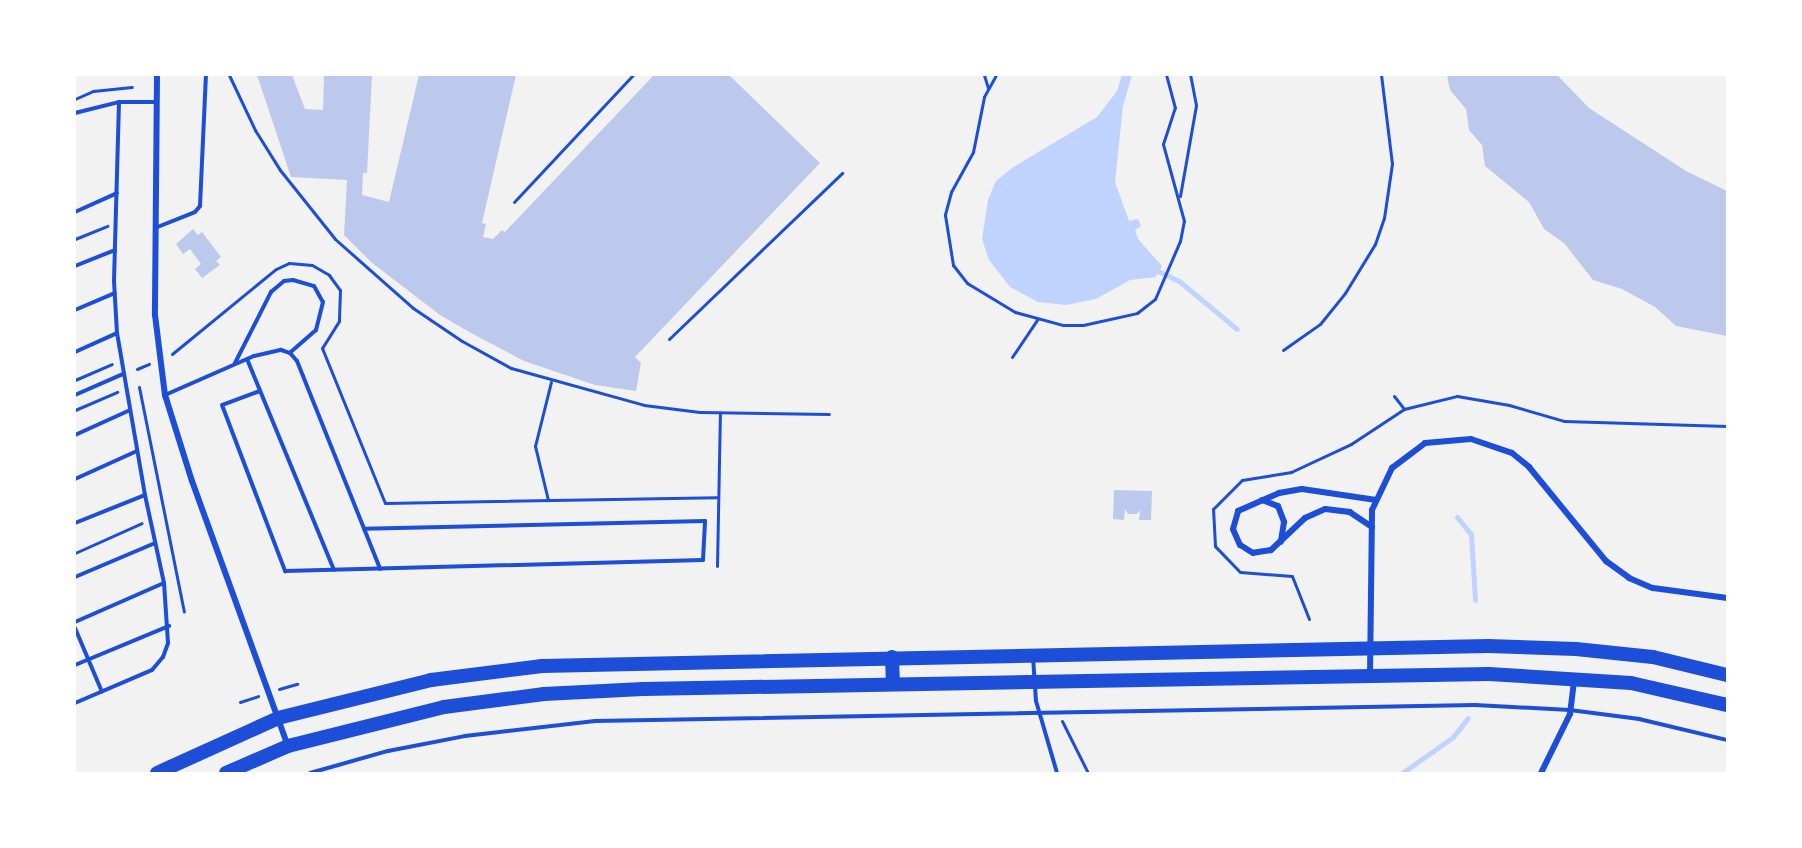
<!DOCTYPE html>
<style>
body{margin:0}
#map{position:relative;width:1802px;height:848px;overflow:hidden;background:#f2f2f2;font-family:"Varela Round",sans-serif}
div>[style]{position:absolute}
.water>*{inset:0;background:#bfd3fe}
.stream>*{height:5px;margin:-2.5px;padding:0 2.5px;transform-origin:2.5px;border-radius:2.5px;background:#bfd3fe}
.building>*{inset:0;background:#bdc9ec}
.path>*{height:3px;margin:-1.5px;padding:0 1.5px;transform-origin:1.5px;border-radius:1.5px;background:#1d4ed8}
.service>*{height:4px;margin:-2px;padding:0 2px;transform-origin:2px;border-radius:2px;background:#1d4ed8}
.minor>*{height:6px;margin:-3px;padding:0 3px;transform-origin:3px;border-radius:3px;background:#1d4ed8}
.primary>*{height:14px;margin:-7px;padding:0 7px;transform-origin:7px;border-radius:7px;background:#1d4ed8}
span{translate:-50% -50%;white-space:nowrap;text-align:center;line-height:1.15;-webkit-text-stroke:4.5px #fff;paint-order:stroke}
.frame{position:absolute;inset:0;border:76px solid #fff;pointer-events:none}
</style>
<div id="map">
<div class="water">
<div style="clip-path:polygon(1122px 75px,1132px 75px,1123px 106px,1115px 182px,1129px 221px,1138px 219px,1141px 226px,1135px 230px,1138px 239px,1162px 266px,1156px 277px,1130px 280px,1096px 299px,1066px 305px,1038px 302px,1010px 287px,989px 260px,982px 239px,988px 200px,996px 181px,1012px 168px,1097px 117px,1117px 91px)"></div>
</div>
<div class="stream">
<div style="left:1154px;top:269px;width:28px;rotate:26deg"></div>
<div style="left:1179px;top:281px;width:75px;rotate:39.6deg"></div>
<div style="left:1457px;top:517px;width:22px;rotate:51deg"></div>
<div style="left:1471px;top:534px;width:66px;rotate:86.5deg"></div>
<div style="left:1402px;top:773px;width:62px;rotate:-35.2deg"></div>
<div style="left:1453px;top:737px;width:24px;rotate:-52deg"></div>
</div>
<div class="building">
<div style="clip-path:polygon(257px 75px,292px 75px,305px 109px,323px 110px,324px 75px,372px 75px,367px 173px,363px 173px,362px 195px,389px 202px,419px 75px,516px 75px,482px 223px,486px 224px,483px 237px,493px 239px,502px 230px,505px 232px,654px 75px,729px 75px,820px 163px,635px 357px,641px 363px,636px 391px,595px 385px,524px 361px,471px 333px,440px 315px,371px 262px,344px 235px,347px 180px,291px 177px)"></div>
<div style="clip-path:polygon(1447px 75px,1557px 75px,1589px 108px,1686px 171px,1727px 191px,1727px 336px,1676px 326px,1655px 307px,1622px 289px,1593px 280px,1564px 243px,1544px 229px,1529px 202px,1485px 166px,1482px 145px,1469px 130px,1466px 109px,1450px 90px)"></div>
<div style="clip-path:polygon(193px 229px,198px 235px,202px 232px,221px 257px,216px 261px,220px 265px,202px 278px,195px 269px,201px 264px,190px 249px,183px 254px,176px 244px)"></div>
<div style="clip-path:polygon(1114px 490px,1152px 491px,1151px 520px,1139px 520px,1140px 510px,1137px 514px,1128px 514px,1125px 509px,1124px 520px,1113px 519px)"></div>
</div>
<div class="path">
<div style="left:229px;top:75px;width:61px;rotate:64.7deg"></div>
<div style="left:255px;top:130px;width:47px;rotate:58deg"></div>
<div style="left:280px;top:170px;width:88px;rotate:51.4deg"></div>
<div style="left:335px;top:239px;width:104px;rotate:41.5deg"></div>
<div style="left:413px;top:308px;width:59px;rotate:34deg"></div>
<div style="left:462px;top:341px;width:56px;rotate:28.9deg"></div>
<div style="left:511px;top:368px;width:138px;rotate:15.5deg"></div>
<div style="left:644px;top:405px;width:56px;rotate:7.1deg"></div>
<div style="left:700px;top:412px;width:129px;rotate:0.9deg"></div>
<div style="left:984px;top:75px;width:14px;rotate:73deg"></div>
<div style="left:996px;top:75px;width:25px;rotate:119deg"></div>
<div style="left:984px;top:97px;width:56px;rotate:101.3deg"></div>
<div style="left:973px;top:152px;width:46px;rotate:118.8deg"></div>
<div style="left:951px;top:192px;width:24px;rotate:105deg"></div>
<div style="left:945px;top:215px;width:51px;rotate:80.9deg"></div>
<div style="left:953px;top:265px;width:23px;rotate:52deg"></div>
<div style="left:967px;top:283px;width:56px;rotate:31.1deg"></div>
<div style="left:1015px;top:312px;width:50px;rotate:15.2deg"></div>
<div style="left:1063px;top:325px;width:20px"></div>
<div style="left:1083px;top:325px;width:55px;rotate:-12.5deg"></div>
<div style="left:1137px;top:313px;width:23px;rotate:-38deg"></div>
<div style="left:1155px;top:299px;width:63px;rotate:-66.7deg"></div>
<div style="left:1180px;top:241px;width:20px;rotate:-79deg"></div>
<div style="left:1184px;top:221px;width:80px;rotate:-105.3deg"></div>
<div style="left:1163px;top:144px;width:38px;rotate:-72deg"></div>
<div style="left:1175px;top:108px;width:34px;rotate:-105deg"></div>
<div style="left:75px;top:99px;width:20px;rotate:-24deg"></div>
<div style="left:93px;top:91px;width:39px;rotate:-6deg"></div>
<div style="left:1180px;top:196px;width:92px;rotate:-80deg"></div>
<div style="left:1196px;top:105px;width:31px;rotate:-101deg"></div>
<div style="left:514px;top:202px;width:174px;rotate:-46.9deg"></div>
<div style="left:75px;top:239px;width:35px;rotate:-22deg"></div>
<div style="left:669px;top:339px;width:240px;rotate:-43.8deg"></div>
<div style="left:1283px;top:350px;width:45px;rotate:-35.1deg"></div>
<div style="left:1320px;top:324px;width:40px;rotate:-51deg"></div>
<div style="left:1345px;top:293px;width:57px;rotate:-58.5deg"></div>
<div style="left:1375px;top:244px;width:28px;rotate:-71deg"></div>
<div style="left:1384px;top:218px;width:55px;rotate:-81.6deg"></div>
<div style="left:1392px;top:164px;width:90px;rotate:-97deg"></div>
<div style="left:172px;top:354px;width:134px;rotate:-39.3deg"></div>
<div style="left:276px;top:269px;width:14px;rotate:-25deg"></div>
<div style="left:289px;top:263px;width:23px;rotate:5deg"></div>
<div style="left:312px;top:265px;width:20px;rotate:30deg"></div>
<div style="left:329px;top:275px;width:19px;rotate:54deg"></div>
<div style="left:340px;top:290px;width:31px;rotate:92deg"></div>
<div style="left:339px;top:321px;width:32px;rotate:122deg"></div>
<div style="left:322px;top:348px;width:167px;rotate:67.9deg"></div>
<div style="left:385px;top:503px;width:332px;rotate:-1deg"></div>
<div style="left:1012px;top:357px;width:45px;rotate:-56deg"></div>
<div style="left:137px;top:369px;width:13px;rotate:-23deg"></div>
<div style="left:75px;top:380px;width:40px;rotate:-23.4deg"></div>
<div style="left:139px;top:387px;width:229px;rotate:78.7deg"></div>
<div style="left:1394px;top:396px;width:16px;rotate:52deg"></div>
<div style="left:75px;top:410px;width:46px;rotate:-23.2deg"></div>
<div style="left:548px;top:500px;width:56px;rotate:-103.5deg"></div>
<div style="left:535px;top:446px;width:66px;rotate:-76deg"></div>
<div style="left:75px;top:553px;width:73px;rotate:-24.1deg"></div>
<div style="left:717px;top:566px;width:153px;rotate:-88.9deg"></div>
<div style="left:1309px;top:619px;width:46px;rotate:-111.6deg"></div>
<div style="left:1292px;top:576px;width:52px;rotate:-175.6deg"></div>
<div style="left:1240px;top:572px;width:36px;rotate:-134deg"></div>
<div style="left:1215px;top:546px;width:37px;rotate:-93deg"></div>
<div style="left:1213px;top:509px;width:41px;rotate:-45deg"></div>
<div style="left:1242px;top:480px;width:50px;rotate:-9.3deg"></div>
<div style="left:1291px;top:472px;width:66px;rotate:-25deg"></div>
<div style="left:1351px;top:444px;width:64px;rotate:-33.4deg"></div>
<div style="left:1404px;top:409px;width:55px;rotate:-13.8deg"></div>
<div style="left:1457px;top:396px;width:53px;rotate:9.8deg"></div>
<div style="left:1509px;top:405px;width:57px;rotate:16.2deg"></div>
<div style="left:1564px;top:421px;width:163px;rotate:1.8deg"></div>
<div style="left:279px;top:689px;width:19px;rotate:-16deg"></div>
<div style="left:240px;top:702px;width:19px;rotate:-18deg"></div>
<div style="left:1062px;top:721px;width:58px;rotate:63.4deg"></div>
</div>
<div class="service">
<div style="left:75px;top:113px;width:45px;rotate:-14deg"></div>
<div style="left:119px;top:102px;width:37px"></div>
<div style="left:75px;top:212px;width:46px;rotate:-24.3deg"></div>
<div style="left:155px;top:228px;width:43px;rotate:-21.8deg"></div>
<div style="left:195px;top:212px;width:8px;rotate:-50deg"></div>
<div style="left:200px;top:206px;width:131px;rotate:-87.4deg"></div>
<div style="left:75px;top:266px;width:43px;rotate:-21.8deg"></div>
<div style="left:75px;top:310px;width:43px;rotate:-23deg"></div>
<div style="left:75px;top:352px;width:46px;rotate:-24.3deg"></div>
<div style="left:247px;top:359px;width:228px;rotate:67.6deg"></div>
<div style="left:235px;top:363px;width:80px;rotate:-63.1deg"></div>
<div style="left:271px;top:292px;width:17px;rotate:-40deg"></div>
<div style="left:284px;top:281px;width:9px;rotate:-6deg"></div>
<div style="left:293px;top:280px;width:22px;rotate:16deg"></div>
<div style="left:314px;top:286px;width:18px;rotate:61deg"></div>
<div style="left:323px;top:302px;width:29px;rotate:104deg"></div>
<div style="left:316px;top:330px;width:35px;rotate:139deg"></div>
<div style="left:260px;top:391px;width:40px;rotate:159.8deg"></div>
<div style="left:222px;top:405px;width:178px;rotate:69.2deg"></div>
<div style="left:285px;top:571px;width:418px;rotate:-1.5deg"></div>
<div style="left:703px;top:560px;width:39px;rotate:-87deg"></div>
<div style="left:705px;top:521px;width:341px;rotate:178.7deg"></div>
<div style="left:75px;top:395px;width:52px;rotate:-23.6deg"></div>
<div style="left:165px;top:395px;width:97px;rotate:-23.7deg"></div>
<div style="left:254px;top:356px;width:28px;rotate:-13deg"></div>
<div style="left:281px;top:350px;width:9px;rotate:18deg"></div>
<div style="left:290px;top:353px;width:11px;rotate:49deg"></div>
<div style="left:297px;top:361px;width:224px;rotate:68.2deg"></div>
<div style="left:75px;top:435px;width:60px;rotate:-24.4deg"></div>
<div style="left:75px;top:479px;width:68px;rotate:-24.3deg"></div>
<div style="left:75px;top:523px;width:75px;rotate:-21.8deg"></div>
<div style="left:75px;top:577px;width:87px;rotate:-23deg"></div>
<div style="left:75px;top:622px;width:97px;rotate:-23.7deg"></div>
<div style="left:75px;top:628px;width:69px;rotate:67.1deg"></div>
<div style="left:1033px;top:657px;width:44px;rotate:86.1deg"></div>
<div style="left:1036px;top:701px;width:75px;rotate:73.7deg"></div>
<div style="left:75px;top:665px;width:102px;rotate:-22.5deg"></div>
<div style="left:75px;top:703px;width:84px;rotate:-23.2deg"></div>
<div style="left:152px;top:670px;width:17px;rotate:-50deg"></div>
<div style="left:163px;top:657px;width:15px;rotate:-70deg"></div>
<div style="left:168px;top:643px;width:60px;rotate:-93.8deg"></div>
<div style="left:164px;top:583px;width:90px;rotate:-102.2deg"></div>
<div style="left:145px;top:495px;width:164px;rotate:-99.8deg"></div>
<div style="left:117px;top:333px;width:52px;rotate:-93.3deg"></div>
<div style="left:114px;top:281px;width:179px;rotate:-88.4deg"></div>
<div style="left:310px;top:773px;width:81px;rotate:-15.8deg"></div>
<div style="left:388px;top:751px;width:78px;rotate:-11deg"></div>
<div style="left:465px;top:736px;width:131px;rotate:-6.6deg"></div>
<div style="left:595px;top:721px;width:880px;rotate:-1.04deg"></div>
<div style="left:1475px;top:705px;width:95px;rotate:3deg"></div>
<div style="left:1570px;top:710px;width:70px;rotate:7.4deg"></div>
<div style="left:1639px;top:719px;width:90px;rotate:13.4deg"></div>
</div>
<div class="minor">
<div style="left:157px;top:75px;width:240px;rotate:90.5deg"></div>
<div style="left:155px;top:315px;width:81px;rotate:82.9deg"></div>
<div style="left:165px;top:395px;width:90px;rotate:72.6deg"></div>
<div style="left:192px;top:481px;width:282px;rotate:70.1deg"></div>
<div style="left:1262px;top:500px;width:17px;rotate:21deg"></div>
<div style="left:1278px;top:506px;width:17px;rotate:69deg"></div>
<div style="left:1284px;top:522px;width:20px;rotate:99deg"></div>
<div style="left:1372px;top:527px;width:27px;rotate:-146deg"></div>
<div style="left:1350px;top:512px;width:25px;rotate:-173deg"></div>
<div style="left:1325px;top:509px;width:22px;rotate:156deg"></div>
<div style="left:1305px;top:518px;width:47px;rotate:136.7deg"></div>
<div style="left:1271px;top:550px;width:18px;rotate:171deg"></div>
<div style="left:1253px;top:553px;width:15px;rotate:-148deg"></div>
<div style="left:1240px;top:545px;width:17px;rotate:-114deg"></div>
<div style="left:1233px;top:529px;width:19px;rotate:-74deg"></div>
<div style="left:1238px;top:511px;width:45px;rotate:-23.7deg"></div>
<div style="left:1279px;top:493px;width:23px;rotate:-10deg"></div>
<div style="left:1302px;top:489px;width:75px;rotate:8.5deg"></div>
<div style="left:1370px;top:676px;width:166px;rotate:-89.3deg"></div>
<div style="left:1372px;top:510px;width:47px;rotate:-64.5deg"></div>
<div style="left:1392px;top:468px;width:41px;rotate:-37.1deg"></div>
<div style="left:1425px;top:443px;width:46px;rotate:-5deg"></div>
<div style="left:1471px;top:439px;width:43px;rotate:18.9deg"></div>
<div style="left:1512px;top:453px;width:22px;rotate:39deg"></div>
<div style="left:1529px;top:467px;width:122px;rotate:50.7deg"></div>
<div style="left:1606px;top:561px;width:29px;rotate:36deg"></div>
<div style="left:1629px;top:578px;width:26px;rotate:23deg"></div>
<div style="left:1653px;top:588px;width:75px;rotate:7.7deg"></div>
<div style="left:1541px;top:773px;width:66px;rotate:-63.8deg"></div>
<div style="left:1570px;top:714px;width:34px;rotate:-83deg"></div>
</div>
<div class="primary">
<div style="left:892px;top:657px;width:27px;rotate:88deg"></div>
<div style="left:157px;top:773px;width:133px;rotate:-24.4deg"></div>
<div style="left:278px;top:718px;width:158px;rotate:-13.9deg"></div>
<div style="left:431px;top:680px;width:112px;rotate:-7.2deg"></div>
<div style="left:542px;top:666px;width:946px;rotate:-1.21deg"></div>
<div style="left:1488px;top:646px;width:88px;rotate:2deg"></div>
<div style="left:1576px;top:649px;width:77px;rotate:5.9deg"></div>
<div style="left:1653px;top:657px;width:76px;rotate:13.7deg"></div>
<div style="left:226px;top:773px;width:68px;rotate:-23.5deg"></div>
<div style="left:288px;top:746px;width:161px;rotate:-14deg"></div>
<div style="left:444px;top:707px;width:101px;rotate:-7.4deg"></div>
<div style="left:544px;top:694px;width:99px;rotate:-2.9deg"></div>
<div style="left:643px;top:689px;width:846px;rotate:-1.02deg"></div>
<div style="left:1489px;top:674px;width:142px;rotate:3.6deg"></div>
<div style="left:1631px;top:683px;width:98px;rotate:12.9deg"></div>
</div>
<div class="frame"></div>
</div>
